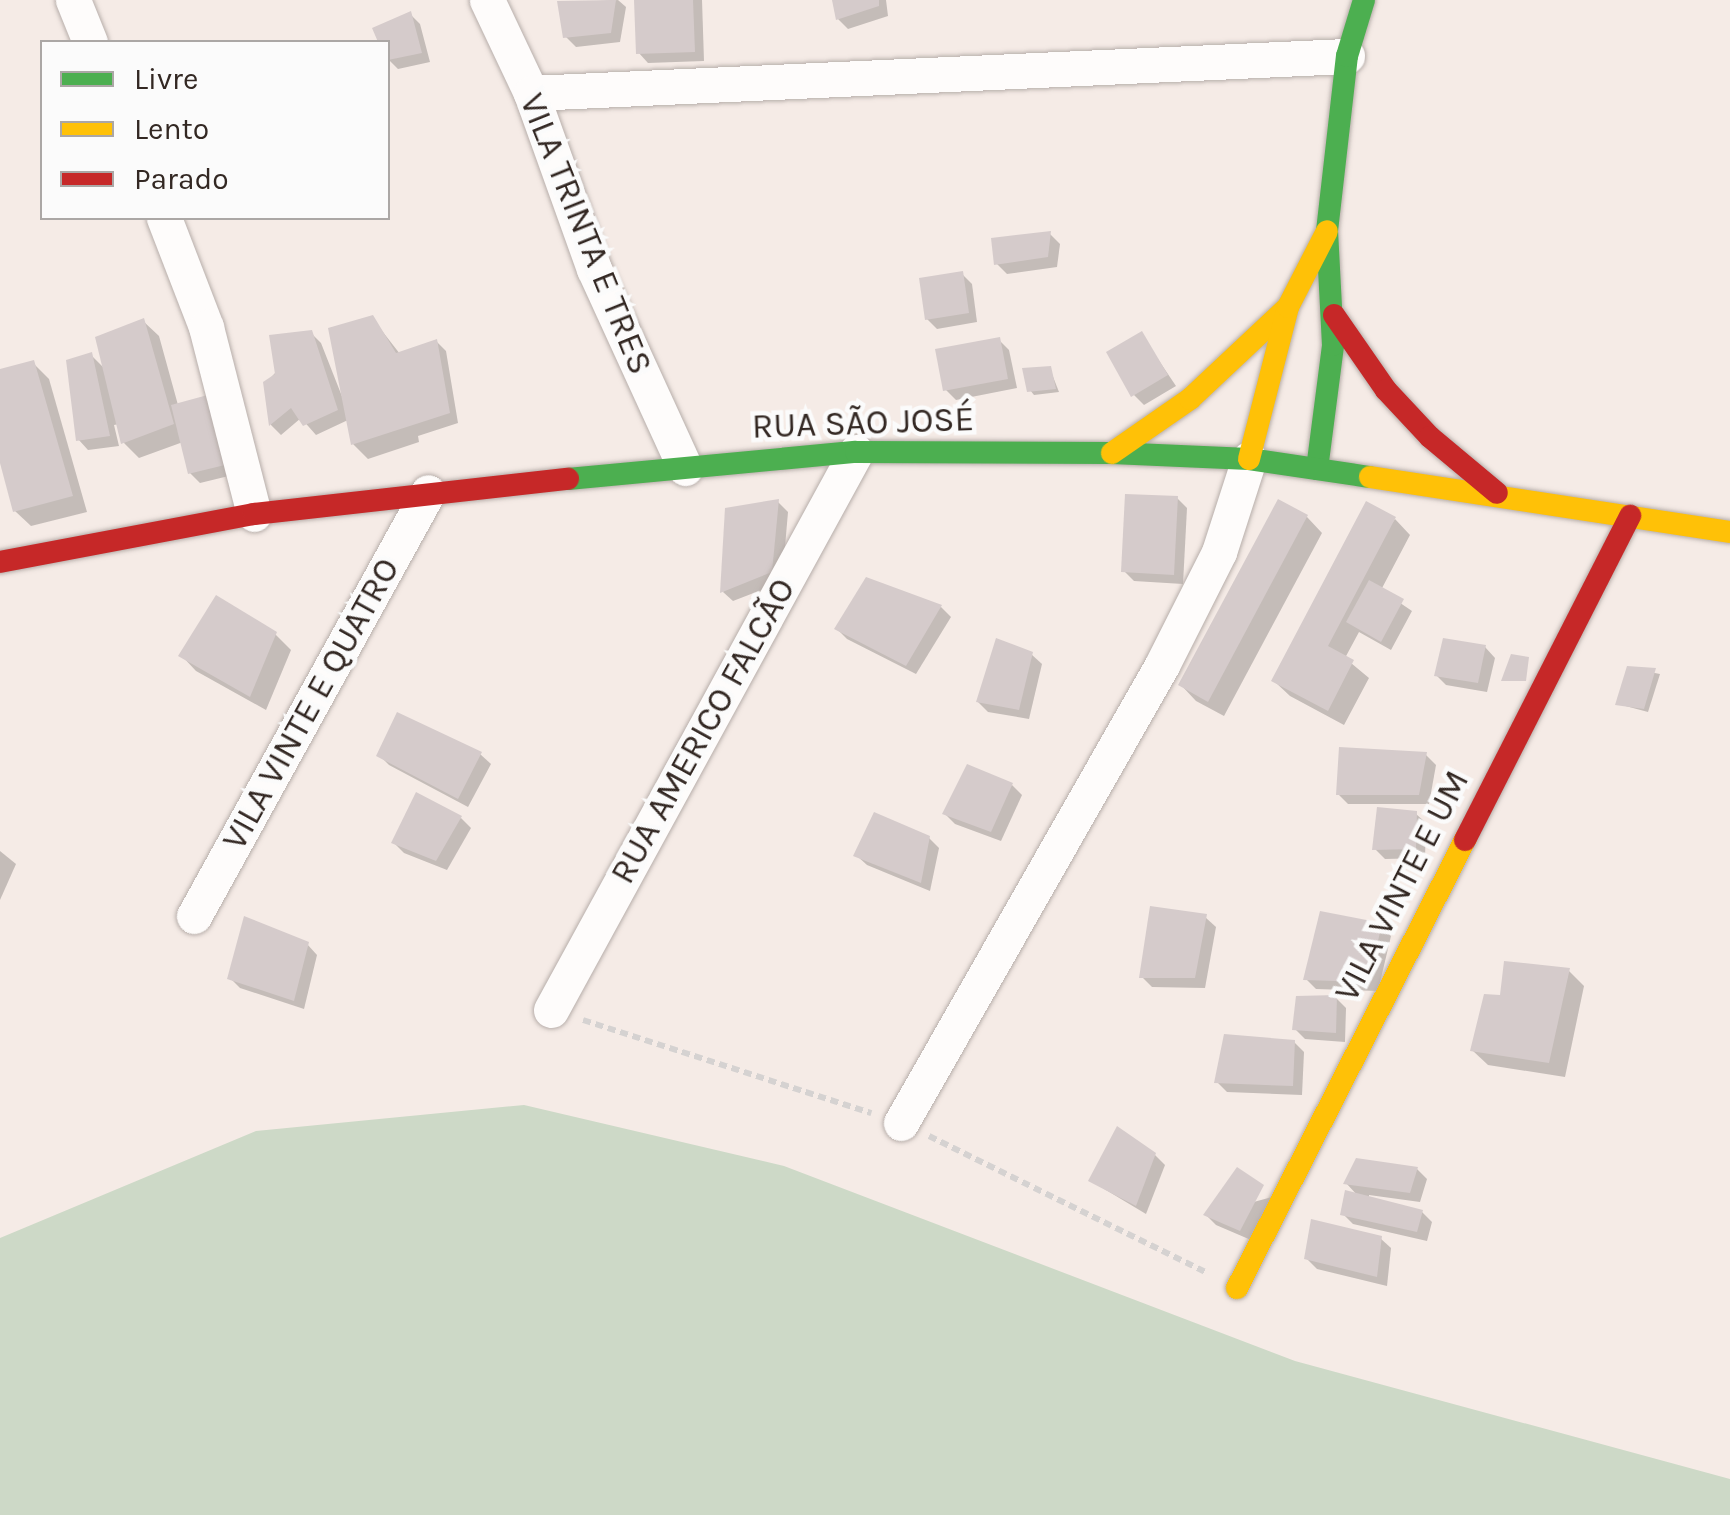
<!DOCTYPE html>
<meta charset="utf-8">
<style>
body{margin:0}
#map{position:relative;width:1730px;height:1515px;overflow:hidden;background:#f5ebe6;font-family:Karla,sans-serif}
div>[style]{position:absolute}
.green>*{inset:0;background:#cdd9c7}
.shadow>*{inset:0;background:#0003}
.building>*{inset:0;background:#d5cbcb}
.path>*{height:6px;margin-top:-3px;transform-origin:0;background:repeating-linear-gradient(90deg,#d5d2d1 0 8px,transparent 0 13px)}
.roads{filter:drop-shadow(0 0 2px #b7aeaa) drop-shadow(0 0 2px #b7aeaa)}
.street>*{height:35px;margin:-17.5px;padding:0 17.5px;transform-origin:17.5px;border-radius:17.5px;background:#fefcfb}
.fast>*{height:22px;margin:-11px;padding:0 11px;transform-origin:11px;border-radius:11px;background:#4caf50}
.slow>*{height:22px;margin:-11px;padding:0 11px;transform-origin:11px;border-radius:11px;background:#ffc107}
.jam>*{height:22px;margin:-11px;padding:0 11px;transform-origin:11px;border-radius:11px;background:#c62828}
span{translate:-50% -50%;white-space:nowrap;text-align:center;line-height:1.15;-webkit-text-stroke:9px #fbfbfb;paint-order:stroke}
.street-label{font-size:35px;color:#332823}
.legend{position:absolute;left:40px;top:40px;width:350px;height:180px;box-sizing:border-box;background:#fbfbfb;border:2px solid #aba7a5;margin:0;padding:12px 18px;list-style:none;font-size:30px;color:#332823}
.legend li{display:flex;align-items:center;gap:20px;height:50px}
.legend b{width:50px;border:2px solid #aba7a5}
</style>
<div id="map">
<div class="green">
<div style="clip-path:polygon(524px 1105px,784px 1166px,1295px 1361px,1730px 1479px,1730px 1515px,0 1515px,0 1238px,256px 1131px)"></div>
</div>
<div class="shadow">
<div style="clip-path:polygon(618px 0,626px 7px,620px 42px,576px 47px,565px 36px,560px 3px)"></div>
<div style="clip-path:polygon(637px 0,702px 0,704px 61px,648px 63px,638px 52px)"></div>
<div style="clip-path:polygon(834px 0,886px 0,888px 16px,848px 29px,838px 19px)"></div>
<div style="clip-path:polygon(410px 14px,420px 24px,430px 62px,398px 69px,388px 59px,388px 42px,381px 42px,376px 29px)"></div>
<div style="clip-path:polygon(1050px 234px,1060px 244px,1057px 267px,1007px 274px,997px 264px)"></div>
<div style="clip-path:polygon(962px 274px,972px 284px,977px 322px,937px 329px,927px 319px)"></div>
<div style="clip-path:polygon(372px 318px,400px 354px,436px 341px,446px 351px,458px 423px,418px 436px,419px 442px,368px 459px,353px 444px,348px 420px,316px 435px,301px 418px,281px 435px,271px 425px,266px 383px,311px 333px,321px 343px,345px 404px)"></div>
<div style="clip-path:polygon(143px 321px,159px 336px,178px 405px,241px 473px,200px 483px,190px 473px,183px 442px,139px 458px,124px 443px,119px 424px,114px 425px,119px 446px,88px 450px,78px 439px,91px 355px,106px 370px)"></div>
<div style="clip-path:polygon(1141px 334px,1176px 386px,1144px 405px,1134px 395px)"></div>
<div style="clip-path:polygon(999px 340px,1009px 350px,1017px 388px,956px 400px,945px 389px)"></div>
<div style="clip-path:polygon(33px 363px,49px 379px,87px 512px,31px 526px,15px 511px,0 453px,0 371px)"></div>
<div style="clip-path:polygon(1050px 369px,1059px 392px,1034px 395px,1030px 390px)"></div>
<div style="clip-path:polygon(1177px 498px,1187px 508px,1183px 584px,1134px 581px,1124px 571px)"></div>
<div style="clip-path:polygon(778px 502px,788px 512px,782px 582px,733px 601px,723px 592px)"></div>
<div style="clip-path:polygon(1279px 503px,1307px 517px,1322px 533px,1224px 716px,1196px 701px,1181px 685px)"></div>
<div style="clip-path:polygon(1395px 519px,1410px 535px,1381px 590px,1412px 611px,1391px 650px,1359px 632px,1345px 658px,1369px 678px,1344px 725px,1290px 696px,1274px 681px)"></div>
<div style="clip-path:polygon(941px 607px,951px 617px,916px 674px,847px 639px,837px 629px)"></div>
<div style="clip-path:polygon(275px 634px,291px 650px,266px 710px,196px 671px,181px 655px)"></div>
<div style="clip-path:polygon(1485px 647px,1495px 658px,1487px 692px,1446px 685px,1436px 675px)"></div>
<div style="clip-path:polygon(1031px 654px,1042px 664px,1029px 719px,988px 712px,978px 702px)"></div>
<div style="clip-path:polygon(1629px 668px,1660px 674px,1648px 712px,1618px 704px)"></div>
<div style="clip-path:polygon(480px 754px,491px 764px,468px 807px,389px 765px,379px 755px)"></div>
<div style="clip-path:polygon(1426px 755px,1436px 765px,1429px 804px,1348px 804px,1338px 794px)"></div>
<div style="clip-path:polygon(1012px 785px,1022px 795px,1001px 841px,955px 824px,945px 814px)"></div>
<div style="clip-path:polygon(1415px 813px,1426px 823px,1425px 858px,1385px 859px,1375px 849px)"></div>
<div style="clip-path:polygon(461px 818px,471px 828px,447px 870px,404px 853px,394px 843px)"></div>
<div style="clip-path:polygon(929px 838px,939px 848px,930px 891px,867px 865px,856px 855px)"></div>
<div style="clip-path:polygon(0 851px,16px 864px,0 900px)"></div>
<div style="clip-path:polygon(1205px 917px,1216px 927px,1205px 988px,1152px 987px,1142px 977px)"></div>
<div style="clip-path:polygon(1381px 926px,1391px 936px,1378px 991px,1316px 989px,1306px 979px)"></div>
<div style="clip-path:polygon(307px 944px,317px 955px,304px 1009px,240px 988px,230px 978px)"></div>
<div style="clip-path:polygon(1569px 971px,1584px 986px,1565px 1077px,1488px 1065px,1472px 1050px,1502px 997px)"></div>
<div style="clip-path:polygon(1336px 998px,1346px 1008px,1345px 1042px,1305px 1039px,1295px 1029px)"></div>
<div style="clip-path:polygon(1294px 1042px,1304px 1052px,1302px 1095px,1227px 1092px,1217px 1082px)"></div>
<div style="clip-path:polygon(1154px 1154px,1165px 1165px,1146px 1214px,1091px 1181px)"></div>
<div style="clip-path:polygon(1417px 1169px,1427px 1179px,1420px 1202px,1369px 1195px,1369px 1199px,1422px 1212px,1432px 1222px,1427px 1241px,1353px 1224px,1343px 1214px,1358px 1196px,1346px 1183px)"></div>
<div style="clip-path:polygon(1272px 1197px,1251px 1240px,1216px 1225px,1206px 1215px)"></div>
<div style="clip-path:polygon(1380px 1238px,1391px 1248px,1387px 1286px,1317px 1269px,1307px 1259px)"></div>
</div>
<div class="building">
<div style="clip-path:polygon(616px 0,611px 33px,563px 38px,557px 1px)"></div>
<div style="clip-path:polygon(634px 0,693px 0,695px 52px,636px 54px)"></div>
<div style="clip-path:polygon(832px 0,879px 0,879px 6px,836px 20px)"></div>
<div style="clip-path:polygon(411px 11px,422px 53px,388px 60px,388px 42px,378px 42px,372px 28px)"></div>
<div style="clip-path:polygon(1051px 231px,1048px 257px,994px 265px,991px 238px)"></div>
<div style="clip-path:polygon(963px 271px,969px 313px,925px 320px,919px 278px)"></div>
<div style="clip-path:polygon(373px 315px,396px 353px,437px 339px,450px 413px,351px 445px,328px 328px)"></div>
<div style="clip-path:polygon(144px 318px,174px 424px,121px 444px,95px 337px)"></div>
<div style="clip-path:polygon(312px 330px,338px 410px,303px 426px,291px 408px,269px 426px,263px 382px,275px 374px,269px 335px)"></div>
<div style="clip-path:polygon(1142px 331px,1168px 375px,1131px 397px,1106px 352px)"></div>
<div style="clip-path:polygon(1000px 337px,1008px 379px,943px 391px,935px 349px)"></div>
<div style="clip-path:polygon(92px 352px,110px 436px,76px 441px,66px 360px)"></div>
<div style="clip-path:polygon(34px 360px,73px 496px,13px 512px,0 463px,0 369px)"></div>
<div style="clip-path:polygon(1051px 366px,1056px 389px,1027px 392px,1022px 368px)"></div>
<div style="clip-path:polygon(215px 393px,233px 463px,188px 474px,171px 405px)"></div>
<div style="clip-path:polygon(1125px 494px,1178px 496px,1174px 575px,1121px 572px)"></div>
<div style="clip-path:polygon(779px 499px,772px 572px,720px 593px,725px 508px)"></div>
<div style="clip-path:polygon(1278px 499px,1308px 515px,1208px 702px,1178px 685px)"></div>
<div style="clip-path:polygon(1366px 501px,1396px 517px,1328px 646px,1354px 660px,1328px 711px,1271px 681px)"></div>
<div style="clip-path:polygon(866px 577px,942px 605px,906px 666px,834px 629px)"></div>
<div style="clip-path:polygon(1369px 580px,1404px 599px,1381px 642px,1346px 622px)"></div>
<div style="clip-path:polygon(216px 595px,277px 632px,250px 697px,178px 656px)"></div>
<div style="clip-path:polygon(996px 638px,1033px 652px,1019px 710px,976px 702px)"></div>
<div style="clip-path:polygon(1443px 638px,1486px 645px,1478px 683px,1434px 676px)"></div>
<div style="clip-path:polygon(1511px 654px,1529px 657px,1526px 681px,1501px 681px)"></div>
<div style="clip-path:polygon(1627px 666px,1656px 668px,1644px 709px,1615px 705px)"></div>
<div style="clip-path:polygon(397px 712px,482px 752px,458px 799px,376px 756px)"></div>
<div style="clip-path:polygon(1339px 747px,1427px 752px,1419px 795px,1336px 795px)"></div>
<div style="clip-path:polygon(967px 764px,1013px 783px,991px 832px,942px 814px)"></div>
<div style="clip-path:polygon(416px 792px,462px 816px,436px 861px,391px 843px)"></div>
<div style="clip-path:polygon(1377px 807px,1417px 811px,1416px 849px,1372px 850px)"></div>
<div style="clip-path:polygon(874px 812px,930px 836px,921px 883px,853px 856px)"></div>
<div style="clip-path:polygon(1150px 906px,1207px 914px,1195px 978px,1139px 978px)"></div>
<div style="clip-path:polygon(1320px 911px,1382px 923px,1369px 982px,1303px 980px)"></div>
<div style="clip-path:polygon(244px 916px,309px 942px,294px 1001px,227px 979px)"></div>
<div style="clip-path:polygon(1504px 961px,1570px 968px,1549px 1063px,1470px 1051px,1484px 994px,1500px 995px)"></div>
<div style="clip-path:polygon(1337px 995px,1336px 1033px,1292px 1030px,1296px 996px)"></div>
<div style="clip-path:polygon(1224px 1034px,1295px 1040px,1293px 1086px,1214px 1083px)"></div>
<div style="clip-path:polygon(1117px 1126px,1156px 1153px,1136px 1206px,1088px 1181px)"></div>
<div style="clip-path:polygon(1356px 1158px,1418px 1167px,1410px 1193px,1343px 1184px)"></div>
<div style="clip-path:polygon(1237px 1167px,1264px 1185px,1240px 1231px,1203px 1215px)"></div>
<div style="clip-path:polygon(1345px 1190px,1423px 1210px,1417px 1232px,1340px 1215px)"></div>
<div style="clip-path:polygon(1311px 1219px,1382px 1236px,1377px 1277px,1304px 1259px)"></div>
</div>
<div class="path">
<div style="left:583px;top:1020px;width:303px;rotate:17.9deg"></div>
<div style="left:929px;top:1136px;width:308px;rotate:26.2deg"></div>
</div>
<div class="roads">
<div class="street">
<div style="left:73px;top:0;width:45px;rotate:68deg"></div>
<div style="left:487px;top:0;width:103px;rotate:64.7deg"></div>
<div style="left:531px;top:93px;width:187px;rotate:70.3deg"></div>
<div style="left:594px;top:269px;width:219px;rotate:65.4deg"></div>
<div style="left:531px;top:93px;width:817px;rotate:-2.6deg"></div>
<div style="left:164px;top:218px;width:117px;rotate:68.9deg"></div>
<div style="left:206px;top:327px;width:193px;rotate:75.6deg"></div>
<div style="left:194px;top:916px;width:484px;rotate:-61.1deg"></div>
<div style="left:551px;top:1010px;width:636px;rotate:-61.34deg"></div>
<div style="left:901px;top:1123px;width:527px;rotate:-60.32deg"></div>
<div style="left:1162px;top:665px;width:127px;rotate:-63.2deg"></div>
<div style="left:1219px;top:552px;width:98px;rotate:-72.1deg"></div>
</div>
<div class="fast">
<div style="left:1317px;top:469px;width:125px;rotate:-82.6deg"></div>
<div style="left:1333px;top:345px;width:114px;rotate:-93deg"></div>
<div style="left:1327px;top:231px;width:176px;rotate:-83.5deg"></div>
<div style="left:1347px;top:56px;width:59px;rotate:-73.1deg"></div>
<div style="left:568px;top:479px;width:289px;rotate:-5.4deg"></div>
<div style="left:856px;top:452px;width:256px;rotate:0.2deg"></div>
<div style="left:1112px;top:453px;width:137px;rotate:2.5deg"></div>
<div style="left:1249px;top:459px;width:122px;rotate:8.5deg"></div>
</div>
<div class="slow">
<div style="left:1112px;top:453px;width:95px;rotate:-34.7deg"></div>
<div style="left:1190px;top:399px;width:134px;rotate:-43.2deg"></div>
<div style="left:1249px;top:459px;width:157px;rotate:-75.6deg"></div>
<div style="left:1288px;top:307px;width:85px;rotate:-62.8deg"></div>
<div style="left:1370px;top:477px;width:364px;rotate:8.7deg"></div>
<div style="left:1237px;top:1288px;width:503px;rotate:-63.03deg"></div>
</div>
<div class="jam">
<div style="left:1334px;top:315px;width:91px;rotate:55.3deg"></div>
<div style="left:1386px;top:390px;width:64px;rotate:46.9deg"></div>
<div style="left:1430px;top:437px;width:87px;rotate:39.9deg"></div>
<div style="left:0;top:562px;width:258px;rotate:-10.7deg"></div>
<div style="left:254px;top:514px;width:316px;rotate:-6.4deg"></div>
<div style="left:1465px;top:840px;width:364px;rotate:-63deg"></div>
</div>
</div>
<div class="street-label">
<span style="left:586px;top:234px;rotate:68deg">VILA TRINTA E TRES</span>
<span style="left:863px;top:423px;rotate:-2deg">RUA SÃO JOSÉ</span>
<span style="left:311px;top:704px;rotate:-61deg">VILA VINTE E QUATRO</span>
<span style="left:703px;top:731px;rotate:-61deg">RUA AMERICO FALCÃO</span>
<span style="left:1402px;top:886px;rotate:-63deg">VILA VINTE E UM</span>
</div>
<ul class="legend">
<li><b style="height:12px;background:#4caf50"></b>Livre</li>
<li><b style="height:12px;background:#ffc107"></b>Lento</li>
<li><b style="height:12px;background:#c62828"></b>Parado</li>
</ul>
</div>
